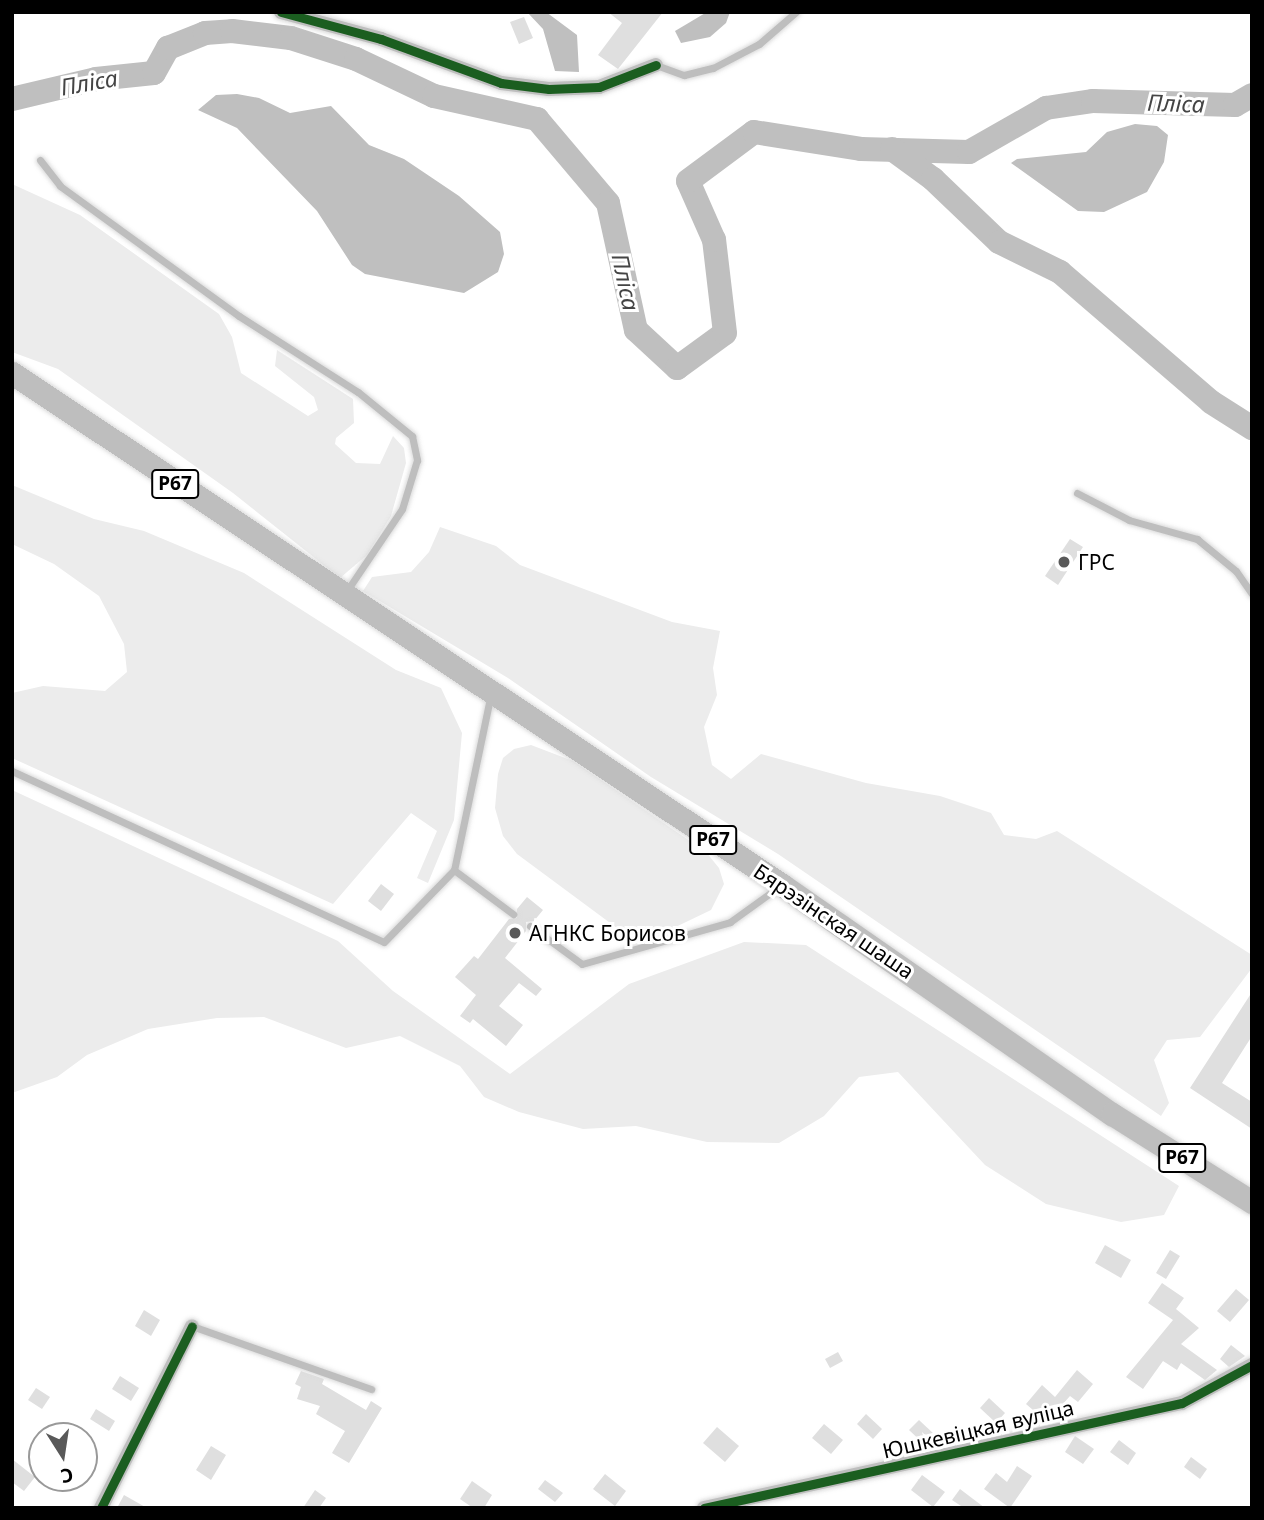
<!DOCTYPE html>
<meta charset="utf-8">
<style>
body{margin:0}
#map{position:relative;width:1264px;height:1520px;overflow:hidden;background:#fff;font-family:"Noto Sans",sans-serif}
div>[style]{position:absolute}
.green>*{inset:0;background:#ececec}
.water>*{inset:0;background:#bfbfbf}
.river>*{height:24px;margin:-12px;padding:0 12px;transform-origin:12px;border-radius:12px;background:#bfbfbf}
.building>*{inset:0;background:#dfdfdf}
.roads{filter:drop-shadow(0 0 2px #dbdbdb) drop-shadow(0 0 2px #dbdbdb)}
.service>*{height:7px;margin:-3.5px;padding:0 3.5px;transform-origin:3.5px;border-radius:3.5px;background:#bebebe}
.minor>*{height:14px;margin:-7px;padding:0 7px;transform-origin:7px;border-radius:7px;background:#bebebe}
.primary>*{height:23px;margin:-11.5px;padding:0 11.5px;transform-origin:11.5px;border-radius:11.5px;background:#bebebe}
.cycleway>*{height:9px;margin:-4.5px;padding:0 4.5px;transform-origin:4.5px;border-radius:4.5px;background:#1b5e20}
.dots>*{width:19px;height:19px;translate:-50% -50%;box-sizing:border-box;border:4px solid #fff;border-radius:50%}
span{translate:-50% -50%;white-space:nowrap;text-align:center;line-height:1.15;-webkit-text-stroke:6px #fff;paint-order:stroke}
.shield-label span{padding:2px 5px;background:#fff;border:2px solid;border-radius:5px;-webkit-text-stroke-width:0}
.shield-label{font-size:19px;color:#000;font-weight:700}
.poi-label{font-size:21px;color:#000}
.left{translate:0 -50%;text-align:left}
.street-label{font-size:21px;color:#000}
.water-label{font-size:23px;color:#444;font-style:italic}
.frame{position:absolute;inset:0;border:14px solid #000;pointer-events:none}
.north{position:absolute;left:28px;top:1422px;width:70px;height:70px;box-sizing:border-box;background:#fff;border:2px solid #999;border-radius:50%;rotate:168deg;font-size:19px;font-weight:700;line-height:28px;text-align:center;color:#000}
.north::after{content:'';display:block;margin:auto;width:24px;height:32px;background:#595959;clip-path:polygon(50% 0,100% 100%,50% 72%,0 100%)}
</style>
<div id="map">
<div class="green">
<div style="clip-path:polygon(12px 184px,80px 215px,219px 314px,232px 337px,241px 373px,308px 416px,318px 410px,314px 397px,275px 366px,277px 350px,353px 399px,354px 423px,336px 438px,335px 444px,356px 463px,380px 464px,393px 436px,404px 448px,406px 463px,391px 516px,367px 555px,340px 578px,233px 493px,58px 369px,12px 352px)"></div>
<div style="clip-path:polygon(12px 485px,94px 519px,144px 531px,244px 573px,396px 670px,441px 688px,462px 733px,454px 820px,428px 883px,417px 878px,437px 831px,411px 813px,333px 904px,12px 758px,12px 693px,43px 686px,105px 691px,127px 672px,124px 644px,99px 596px,54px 564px,12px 544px)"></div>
<div style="clip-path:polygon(440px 527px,496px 546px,520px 565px,672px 622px,720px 631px,713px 668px,717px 695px,704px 727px,712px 765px,731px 779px,761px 754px,866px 783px,940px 796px,991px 813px,1004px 835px,1036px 839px,1057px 831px,1252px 955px,1252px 968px,1200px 1037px,1167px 1040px,1154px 1060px,1169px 1103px,1161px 1116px,778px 854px,651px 777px,508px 678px,363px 591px,372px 577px,411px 572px,429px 552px)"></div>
<div style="clip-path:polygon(531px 745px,573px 761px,706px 852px,719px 868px,724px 884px,711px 910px,661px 934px,625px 934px,517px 854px,503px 836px,495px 808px,498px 774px,503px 758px,514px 749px)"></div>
<div style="clip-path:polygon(12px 790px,338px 941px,393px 991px,510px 1074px,629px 984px,744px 942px,806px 945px,1179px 1186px,1164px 1215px,1121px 1222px,1046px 1204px,985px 1165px,898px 1072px,859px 1077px,824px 1116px,779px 1143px,707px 1142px,636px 1126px,583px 1129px,519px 1112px,484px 1097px,460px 1066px,400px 1036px,346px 1048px,264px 1017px,217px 1018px,148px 1029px,87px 1055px,57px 1077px,12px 1093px)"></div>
</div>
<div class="water">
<div style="clip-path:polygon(527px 12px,546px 12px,577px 35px,579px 72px,555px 71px,543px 29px)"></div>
<div style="clip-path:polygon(707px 12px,730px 12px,726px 23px,710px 37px,681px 43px,675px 31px)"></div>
<div style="clip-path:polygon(237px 94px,259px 98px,290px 113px,331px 106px,369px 145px,404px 159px,459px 196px,500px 232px,504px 254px,498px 272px,464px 293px,365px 274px,352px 265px,317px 211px,237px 128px,198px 110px,216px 95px)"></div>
<div style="clip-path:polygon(1135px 124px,1157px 126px,1168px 135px,1164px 162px,1147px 192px,1104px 212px,1078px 211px,1011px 163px,1017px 159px,1086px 152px,1107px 132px)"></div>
</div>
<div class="river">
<div style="left:12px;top:99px;width:86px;rotate:-13.4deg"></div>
<div style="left:96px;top:79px;width:58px;rotate:-5.9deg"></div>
<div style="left:154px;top:73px;width:29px;rotate:-61deg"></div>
<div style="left:168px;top:48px;width:40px;rotate:-22deg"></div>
<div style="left:205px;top:33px;width:27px;rotate:-4deg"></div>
<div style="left:232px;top:31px;width:59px;rotate:6.8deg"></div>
<div style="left:291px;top:38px;width:68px;rotate:17.9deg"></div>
<div style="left:356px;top:59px;width:86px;rotate:25.4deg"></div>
<div style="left:434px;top:96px;width:106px;rotate:12.6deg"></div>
<div style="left:537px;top:119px;width:110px;rotate:49.8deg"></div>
<div style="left:608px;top:203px;width:130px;rotate:77.6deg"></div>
<div style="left:636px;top:330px;width:56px;rotate:42.8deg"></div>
<div style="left:677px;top:368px;width:59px;rotate:-36.1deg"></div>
<div style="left:725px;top:333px;width:94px;rotate:-96.7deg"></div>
<div style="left:714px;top:240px;width:64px;rotate:-113.8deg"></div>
<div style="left:688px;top:181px;width:82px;rotate:-36.6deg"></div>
<div style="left:754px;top:132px;width:108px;rotate:9deg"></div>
<div style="left:861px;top:149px;width:108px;rotate:1.6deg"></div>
<div style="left:969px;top:152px;width:89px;rotate:-29.7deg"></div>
<div style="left:1046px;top:108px;width:48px;rotate:-8.5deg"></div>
<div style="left:1093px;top:101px;width:142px;rotate:1.6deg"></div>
<div style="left:1235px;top:105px;width:20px;rotate:-30deg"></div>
<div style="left:892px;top:149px;width:51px;rotate:36.2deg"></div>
<div style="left:933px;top:179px;width:91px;rotate:43.7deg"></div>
<div style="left:999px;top:242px;width:68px;rotate:26.2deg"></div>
<div style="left:1060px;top:272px;width:199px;rotate:40.7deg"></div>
<div style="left:1211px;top:402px;width:49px;rotate:32.4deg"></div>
</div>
<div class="building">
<div style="clip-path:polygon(608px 12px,663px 12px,618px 69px,598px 55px,622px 23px)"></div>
<div style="clip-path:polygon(524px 17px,533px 38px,519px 44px,510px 22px)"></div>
<div style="clip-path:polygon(1070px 539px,1083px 547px,1058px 585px,1045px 576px)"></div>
<div style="clip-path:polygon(381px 884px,394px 894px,381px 911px,368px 901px)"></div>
<div style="clip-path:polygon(527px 897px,543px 910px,534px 921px,526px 922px,526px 931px,505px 958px,542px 989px,536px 996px,519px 983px,499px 1006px,523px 1025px,506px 1046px,473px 1019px,470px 1023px,460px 1016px,476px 995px,455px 977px,474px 956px,478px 959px,509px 919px,517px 918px,517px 909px)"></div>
<div style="clip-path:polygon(1252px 992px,1252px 1036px,1222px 1083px,1252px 1102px,1252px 1129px,1190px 1088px)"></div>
<div style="clip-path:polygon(1105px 1245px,1131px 1260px,1121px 1278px,1095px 1263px)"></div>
<div style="clip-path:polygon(1170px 1250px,1180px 1256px,1166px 1279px,1156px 1273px)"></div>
<div style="clip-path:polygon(1162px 1283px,1184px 1298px,1176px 1309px,1199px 1328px,1181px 1344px,1217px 1370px,1205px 1380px,1181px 1363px,1177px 1370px,1163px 1361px,1143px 1389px,1126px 1377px,1173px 1320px,1148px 1303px)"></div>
<div style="clip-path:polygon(1236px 1289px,1249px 1300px,1230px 1322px,1217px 1311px)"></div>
<div style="clip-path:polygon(144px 1310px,160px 1320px,151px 1336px,135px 1326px)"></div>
<div style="clip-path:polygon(1231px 1345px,1245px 1356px,1229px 1367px,1220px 1359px)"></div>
<div style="clip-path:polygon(838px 1352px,843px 1361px,830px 1368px,825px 1359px)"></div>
<div style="clip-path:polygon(1077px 1370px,1093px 1384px,1078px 1402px,1070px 1396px,1047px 1422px,1026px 1404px,1042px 1385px,1055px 1397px)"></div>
<div style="clip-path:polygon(301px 1371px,324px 1379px,322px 1384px,366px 1410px,371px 1401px,382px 1408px,349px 1463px,332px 1453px,345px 1431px,316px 1414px,320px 1406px,297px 1399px,301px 1387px,295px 1384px)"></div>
<div style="clip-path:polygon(120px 1376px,139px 1388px,131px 1401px,112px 1389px)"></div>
<div style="clip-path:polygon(36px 1388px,50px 1397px,42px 1409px,28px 1400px)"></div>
<div style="clip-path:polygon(989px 1398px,1005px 1413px,996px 1423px,980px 1408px)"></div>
<div style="clip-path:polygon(96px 1409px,115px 1421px,109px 1431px,90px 1419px)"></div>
<div style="clip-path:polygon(866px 1414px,882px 1429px,873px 1439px,857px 1424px)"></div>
<div style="clip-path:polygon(919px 1420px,935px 1435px,926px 1446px,909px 1430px)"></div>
<div style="clip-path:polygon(824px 1424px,843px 1440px,831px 1454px,812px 1438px)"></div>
<div style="clip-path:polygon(717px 1427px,739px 1446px,725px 1462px,703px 1443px)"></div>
<div style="clip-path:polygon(1075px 1436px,1094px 1449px,1083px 1464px,1065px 1452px)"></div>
<div style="clip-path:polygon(1119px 1440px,1136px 1453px,1128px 1465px,1110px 1452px)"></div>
<div style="clip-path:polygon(211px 1446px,226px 1455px,211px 1480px,196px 1470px)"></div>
<div style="clip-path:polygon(84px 1454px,96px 1461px,84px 1480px)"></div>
<div style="clip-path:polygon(1191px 1457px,1207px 1469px,1200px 1479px,1184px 1467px)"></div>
<div style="clip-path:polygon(12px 1459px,35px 1477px,24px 1491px,12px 1482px)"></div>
<div style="clip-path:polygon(1017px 1466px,1032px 1476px,1010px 1508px,984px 1489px,996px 1473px,1007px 1482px)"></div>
<div style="clip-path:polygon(605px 1474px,626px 1491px,615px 1506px,593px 1489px)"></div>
<div style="clip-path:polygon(922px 1475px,945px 1492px,933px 1507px,911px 1490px)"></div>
<div style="clip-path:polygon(545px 1480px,563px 1493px,555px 1502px,538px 1489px)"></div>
<div style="clip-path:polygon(472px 1481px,492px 1495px,484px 1508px,473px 1508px,460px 1499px)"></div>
<div style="clip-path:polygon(960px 1489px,985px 1508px,964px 1508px,952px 1500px)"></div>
<div style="clip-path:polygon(315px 1490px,326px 1498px,319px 1508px,303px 1508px)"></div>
<div style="clip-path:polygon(124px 1495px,147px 1508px,117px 1508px)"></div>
</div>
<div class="roads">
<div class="service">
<div style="left:656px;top:65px;width:30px;rotate:20deg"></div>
<div style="left:684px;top:75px;width:30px;rotate:-14deg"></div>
<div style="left:713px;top:68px;width:52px;rotate:-27.6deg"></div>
<div style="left:759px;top:44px;width:49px;rotate:-40.9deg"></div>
<div style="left:40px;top:160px;width:33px;rotate:52deg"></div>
<div style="left:60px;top:186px;width:221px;rotate:36deg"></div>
<div style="left:239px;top:316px;width:141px;rotate:32.6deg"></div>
<div style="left:358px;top:392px;width:70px;rotate:39.2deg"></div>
<div style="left:412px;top:436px;width:25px;rotate:78deg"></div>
<div style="left:417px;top:460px;width:51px;rotate:107deg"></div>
<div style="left:402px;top:509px;width:100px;rotate:124deg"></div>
<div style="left:1077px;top:493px;width:59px;rotate:27.4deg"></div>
<div style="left:1129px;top:520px;width:71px;rotate:15.6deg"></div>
<div style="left:1197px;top:539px;width:50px;rotate:39.4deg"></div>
<div style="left:1236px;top:571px;width:28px;rotate:55deg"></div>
<div style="left:490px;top:698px;width:176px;rotate:101.8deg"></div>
<div style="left:454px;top:870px;width:74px;rotate:36.7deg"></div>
<div style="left:12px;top:771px;width:409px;rotate:24.7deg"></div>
<div style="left:384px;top:942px;width:100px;rotate:-45.8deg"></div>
<div style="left:530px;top:926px;width:64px;rotate:36.2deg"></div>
<div style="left:582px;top:964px;width:154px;rotate:-15.8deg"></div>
<div style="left:730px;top:922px;width:62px;rotate:-35.8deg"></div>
<div style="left:192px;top:1326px;width:190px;rotate:19.4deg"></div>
</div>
<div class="minor">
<div style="left:281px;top:12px;width:104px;rotate:15.1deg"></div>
<div style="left:381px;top:39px;width:128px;rotate:20.1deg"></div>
<div style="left:501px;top:83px;width:48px;rotate:7.1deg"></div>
<div style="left:549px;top:89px;width:50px;rotate:-2.3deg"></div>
<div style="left:599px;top:87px;width:61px;rotate:-21.1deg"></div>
<div style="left:101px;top:1508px;width:203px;rotate:-63.4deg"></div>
<div style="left:704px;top:1508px;width:489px;rotate:-12.4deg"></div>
<div style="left:1182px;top:1403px;width:80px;rotate:-28.5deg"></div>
</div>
<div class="primary">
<div style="left:12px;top:373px;width:925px;rotate:33.62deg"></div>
<div style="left:782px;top:885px;width:402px;rotate:34.8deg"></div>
<div style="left:1112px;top:1114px;width:165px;rotate:32.2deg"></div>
</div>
</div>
<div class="cycleway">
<div style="left:281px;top:12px;width:104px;rotate:15.1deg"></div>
<div style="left:381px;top:39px;width:128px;rotate:20.1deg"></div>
<div style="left:501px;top:83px;width:48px;rotate:7.1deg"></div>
<div style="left:549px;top:89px;width:50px;rotate:-2.3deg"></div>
<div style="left:599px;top:87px;width:61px;rotate:-21.1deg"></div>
<div style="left:101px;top:1508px;width:203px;rotate:-63.4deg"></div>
<div style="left:704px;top:1508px;width:489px;rotate:-12.4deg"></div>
<div style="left:1182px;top:1403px;width:80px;rotate:-28.5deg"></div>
</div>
<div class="dots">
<div style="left:1064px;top:562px;background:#595959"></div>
<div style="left:515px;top:933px;background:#595959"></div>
</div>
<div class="shield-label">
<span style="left:175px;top:484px">Р67</span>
<span style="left:713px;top:840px">Р67</span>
<span style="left:1182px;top:1158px">Р67</span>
</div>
<div class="poi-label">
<span class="left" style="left:1078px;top:562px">ГРС</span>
<span class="left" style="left:529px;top:933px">АГНКС Борисов</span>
</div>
<div class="street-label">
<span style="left:834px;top:921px;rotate:34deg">Бярэзінская шаша</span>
<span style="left:978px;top:1429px;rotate:-13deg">Юшкевіцкая вуліца</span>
</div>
<div class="water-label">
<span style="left:89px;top:82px;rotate:-10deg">Пліса</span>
<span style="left:1176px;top:103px;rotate:2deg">Пліса</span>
<span style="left:626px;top:282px;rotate:78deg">Пліса</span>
</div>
<div class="frame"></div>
<div class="north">С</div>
</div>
